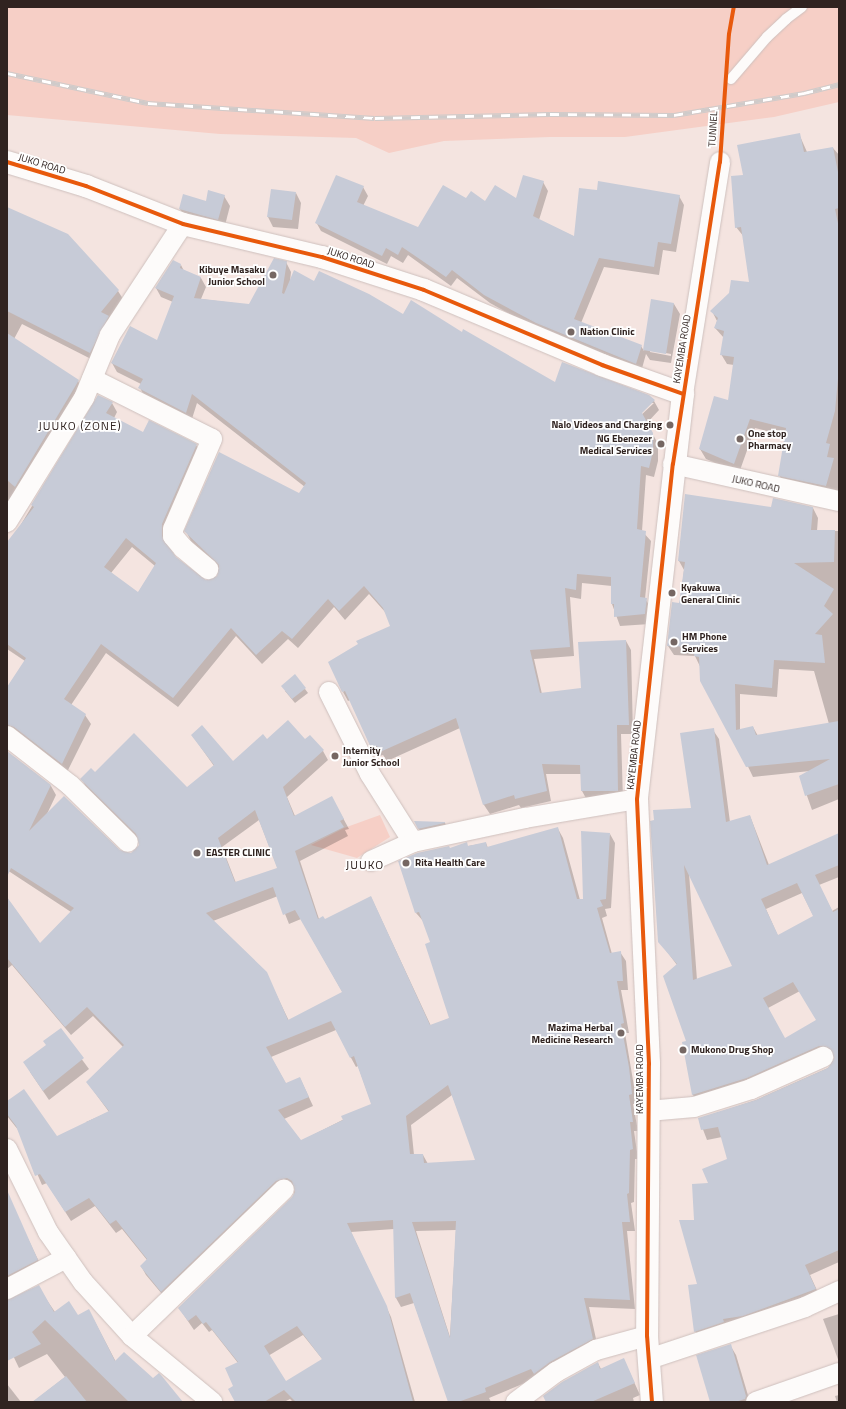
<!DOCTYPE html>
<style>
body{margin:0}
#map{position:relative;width:846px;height:1409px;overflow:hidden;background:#f4e4e0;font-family:"Titillium Web",sans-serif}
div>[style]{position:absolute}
.green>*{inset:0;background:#f6cfc6}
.shadow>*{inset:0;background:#0003}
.building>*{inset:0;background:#c7cbd7}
.roads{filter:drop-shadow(0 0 1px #cec0bd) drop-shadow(0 0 1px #cec0bd)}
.service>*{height:10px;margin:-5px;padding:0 5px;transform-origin:5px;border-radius:5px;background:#fdfbfa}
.minor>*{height:20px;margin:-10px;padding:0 10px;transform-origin:10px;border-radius:10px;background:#fdfbfa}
.tertiary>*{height:22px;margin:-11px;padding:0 11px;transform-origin:11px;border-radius:11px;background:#fdfbfa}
.rail>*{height:4.5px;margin-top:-2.25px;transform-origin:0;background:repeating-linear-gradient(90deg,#fff 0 9px,#cfcbca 0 18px);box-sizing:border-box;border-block:1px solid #cfcbca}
.cycleway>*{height:4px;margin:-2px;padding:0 2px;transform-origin:2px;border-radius:2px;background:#e8590c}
.dots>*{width:11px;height:11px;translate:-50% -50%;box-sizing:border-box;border:2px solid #fff;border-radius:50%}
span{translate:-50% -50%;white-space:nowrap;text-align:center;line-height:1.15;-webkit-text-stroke:3.5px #fff;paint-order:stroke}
.street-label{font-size:10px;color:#302320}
.poi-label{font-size:10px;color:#302320;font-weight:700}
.right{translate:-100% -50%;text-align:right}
.left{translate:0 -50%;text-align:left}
.quarter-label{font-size:12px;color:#302320;letter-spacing:1px}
.frame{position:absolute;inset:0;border:8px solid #302320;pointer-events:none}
</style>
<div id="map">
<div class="green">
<div style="clip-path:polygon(7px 7px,499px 7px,580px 10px,839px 7px,839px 102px,774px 117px,625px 137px,550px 137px,444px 141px,389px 153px,356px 138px,220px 134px,7px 115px)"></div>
<div style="clip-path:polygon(380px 815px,390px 837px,357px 858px,311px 845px,344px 828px)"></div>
</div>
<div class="shadow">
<div style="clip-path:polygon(799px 134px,807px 152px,833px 148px,839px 155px,839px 497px,785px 485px,779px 475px,786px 436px,755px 428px,739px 473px,706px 459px,700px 449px,729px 402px,734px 365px,727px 364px,721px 354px,724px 338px,715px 328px,717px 321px,712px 311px,750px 284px,744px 237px,736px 227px,744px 176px)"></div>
<div style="clip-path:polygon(evenodd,543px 182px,548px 191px,539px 220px,575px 237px,598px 191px,679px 196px,684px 205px,676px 252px,663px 250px,659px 275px,604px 267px,581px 323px,641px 346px,644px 351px,652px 300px,674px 304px,680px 314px,671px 363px,650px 360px,646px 354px,641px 372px,541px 332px,490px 303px,457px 278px,451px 286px,408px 255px,403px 263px,391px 256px,387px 264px,321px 231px,316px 222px,363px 187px,368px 196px,363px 206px,418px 228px,466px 200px,486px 202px,517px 200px,543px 182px,650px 350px,671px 354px,671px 356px,650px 352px,650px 350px)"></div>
<div style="clip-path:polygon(296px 193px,301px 203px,298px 229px,273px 227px,268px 217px)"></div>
<div style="clip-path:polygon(224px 196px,230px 206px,224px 229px,186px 219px,180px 209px)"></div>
<div style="clip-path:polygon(7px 208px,118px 291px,123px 299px,109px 318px,113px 325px,95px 361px,22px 324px,14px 339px,78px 381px,83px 390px,7px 516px)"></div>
<div style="clip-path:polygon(evenodd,286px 262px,291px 272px,290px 282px,315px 282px,403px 315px,462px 333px,555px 384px,654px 401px,659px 410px,647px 423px,658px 444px,658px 461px,654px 477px,646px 475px,642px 531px,651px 541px,645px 599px,652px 609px,650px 624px,620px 626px,612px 604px,612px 586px,582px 583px,581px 599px,570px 597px,574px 656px,534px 659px,542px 694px,582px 689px,626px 641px,631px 650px,633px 734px,621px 734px,623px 800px,587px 800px,582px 791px,581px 774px,546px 774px,551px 801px,521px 808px,519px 805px,490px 814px,484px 805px,460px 728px,387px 761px,383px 755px,377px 757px,350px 700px,348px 701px,343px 692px,391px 626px,386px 613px,369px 594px,345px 620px,334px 607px,298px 648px,288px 639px,262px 664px,236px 636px,178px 707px,106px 653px,71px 705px,85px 715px,91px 724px,67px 772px,7px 735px,7px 688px,25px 661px,7px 649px,7px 544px,20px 526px,98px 396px,112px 403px,117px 412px,114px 418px,143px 434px,196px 445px,202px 455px,166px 545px,175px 557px,205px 581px,218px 577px,219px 568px,191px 541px,186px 531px,300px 495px,305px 487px,197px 403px,191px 422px,145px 397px,140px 388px,141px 384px,117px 372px,112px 363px,158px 341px,173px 302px,161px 297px,156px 288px,181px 265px,184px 271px,201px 278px,206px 287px,201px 299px,250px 305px,286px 262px,651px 403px,654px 403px,639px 417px,638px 416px,651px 403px,286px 262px,132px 547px,155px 566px,138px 593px,111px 573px,132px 547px)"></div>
<div style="clip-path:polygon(evenodd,813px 508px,818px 518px,817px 531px,839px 531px,839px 799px,812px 810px,800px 776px,810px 771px,753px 777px,695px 656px,674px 655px,668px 646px,680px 604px,684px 570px,679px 561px,772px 509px,813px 508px,779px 669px,814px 671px,829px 724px,758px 736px,753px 727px,740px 730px,740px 694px,777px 697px,779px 669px)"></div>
<div style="clip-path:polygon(305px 689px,308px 693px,295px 703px,285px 691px)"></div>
<div style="clip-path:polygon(evenodd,713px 730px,719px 739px,730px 822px,750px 816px,769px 865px,839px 834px,839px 877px,819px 885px,832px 911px,839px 907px,839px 1262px,810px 1275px,821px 1299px,701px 1341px,695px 1331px,699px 1285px,695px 1221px,709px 1184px,728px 1159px,722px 1137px,707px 1140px,699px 1119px,756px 1100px,828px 1068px,836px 1057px,825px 1056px,699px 1105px,693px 1095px,683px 1043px,687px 1042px,677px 965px,659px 941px,713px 730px,689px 873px,733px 967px,697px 980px,689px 873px,713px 730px,802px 893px,814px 917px,778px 936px,766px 909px,802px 893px,713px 730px,800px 991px,817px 1020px,785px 1040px,768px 1008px,800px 991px)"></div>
<div style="clip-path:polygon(evenodd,192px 735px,233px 763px,267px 741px,305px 740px,310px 736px,323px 751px,328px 760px,287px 797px,295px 816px,337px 807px,349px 829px,345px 830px,348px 836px,300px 861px,319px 919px,325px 921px,371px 897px,431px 1026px,450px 1018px,431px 943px,424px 922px,416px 913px,450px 849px,486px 843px,488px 848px,558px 829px,563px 838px,580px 900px,584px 900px,610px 834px,615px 843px,611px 908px,605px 909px,607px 916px,602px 918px,612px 954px,620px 952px,626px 961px,628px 990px,621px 990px,629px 1033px,625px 1033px,637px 1104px,633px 1104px,638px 1131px,634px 1131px,638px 1159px,635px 1159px,634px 1202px,631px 1203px,635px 1231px,627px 1231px,635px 1309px,589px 1307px,598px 1348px,537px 1378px,489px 1398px,491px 1402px,449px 1402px,414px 1303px,401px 1307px,396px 1298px,394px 1229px,351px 1232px,391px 1317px,415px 1402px,293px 1402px,290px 1399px,284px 1402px,236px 1402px,234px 1386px,238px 1363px,212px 1330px,209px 1332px,202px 1323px,194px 1330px,179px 1308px,293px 1198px,295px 1188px,293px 1187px,167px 1300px,146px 1275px,141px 1266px,147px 1260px,122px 1229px,116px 1233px,95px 1206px,71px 1221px,47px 1183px,42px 1185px,19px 1131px,7px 1116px,7px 1102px,57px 1138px,87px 1125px,86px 1122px,109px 1112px,87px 1082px,123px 1047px,93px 1016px,71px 1035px,12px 965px,7px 969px,7px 898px,40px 944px,71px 912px,7px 870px,7px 752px,51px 786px,56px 795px,47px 814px,119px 851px,131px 854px,140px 846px,139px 839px,87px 789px,82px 779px,95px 774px,187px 788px,214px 766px,192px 735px,259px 820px,278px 869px,236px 883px,222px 847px,259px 820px,192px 735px,278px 896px,289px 924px,301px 919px,343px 993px,289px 1021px,266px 973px,213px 921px,278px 896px,192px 735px,336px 1030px,356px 1067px,358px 1066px,372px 1105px,301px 1141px,284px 1119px,313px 1106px,300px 1078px,286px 1084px,271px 1057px,336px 1030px,192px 735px,452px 1095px,477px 1161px,428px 1164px,423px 1155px,414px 1155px,411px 1125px,452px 1095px,192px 735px,456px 1230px,450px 1337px,416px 1231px,456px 1230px,192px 735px,303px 1335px,323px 1360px,286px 1382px,268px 1356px,303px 1335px)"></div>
<div style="clip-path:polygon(415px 822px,445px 823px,449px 831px,424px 838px)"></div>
<div style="clip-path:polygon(60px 1030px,89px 1069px,49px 1100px,30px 1072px)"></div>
<div style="clip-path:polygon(19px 1220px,43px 1270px,7px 1289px,7px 1225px)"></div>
<div style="clip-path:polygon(38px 1287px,55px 1312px,94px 1320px,116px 1362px,153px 1379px,182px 1402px,33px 1402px,65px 1377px,47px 1354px,19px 1368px,7px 1343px,7px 1302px)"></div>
<div style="clip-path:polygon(839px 1314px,839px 1362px,823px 1319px)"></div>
<div style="clip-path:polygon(730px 1345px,736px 1355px,750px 1402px,711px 1402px)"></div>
<div style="clip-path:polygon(624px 1360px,640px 1395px,633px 1398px,634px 1402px,547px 1402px,598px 1363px,601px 1369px)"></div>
<div style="clip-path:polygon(7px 1384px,21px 1402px,7px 1402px)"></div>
<div style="clip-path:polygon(839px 1395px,839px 1402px,837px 1402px,835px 1396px)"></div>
</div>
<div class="building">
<div style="clip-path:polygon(800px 133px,804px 152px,833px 147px,839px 177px,839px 208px,835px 209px,839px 228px,839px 368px,835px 411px,826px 443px,830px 444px,827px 457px,834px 458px,826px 486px,778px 476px,786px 428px,750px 419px,734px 464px,699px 449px,714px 396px,728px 400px,734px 357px,720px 355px,724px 331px,714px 328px,718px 318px,710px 311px,729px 293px,731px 280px,749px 282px,741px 227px,735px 228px,731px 176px,743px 175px,737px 145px)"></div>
<div style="clip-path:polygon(336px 175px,364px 186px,357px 202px,418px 227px,443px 185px,466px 198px,471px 191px,485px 201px,495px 185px,516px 198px,523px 175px,544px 181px,533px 216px,574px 236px,579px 188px,597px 190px,598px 181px,680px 195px,671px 244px,658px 242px,654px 267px,599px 258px,574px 319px,642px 345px,636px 364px,536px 323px,484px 295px,452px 270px,446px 277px,402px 247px,398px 255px,386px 248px,382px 256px,315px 223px)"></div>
<div style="clip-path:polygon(271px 189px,296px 192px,292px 220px,267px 217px)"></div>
<div style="clip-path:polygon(208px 190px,225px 195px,218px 220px,179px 209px,183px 194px,206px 201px)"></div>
<div style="clip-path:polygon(7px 207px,68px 234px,119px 290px,101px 312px,109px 316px,90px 353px,7px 311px)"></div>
<div style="clip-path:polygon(evenodd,274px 258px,287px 261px,282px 293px,284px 294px,294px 270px,314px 281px,319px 271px,369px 294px,403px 314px,411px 300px,462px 332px,463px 329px,555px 382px,562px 362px,649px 395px,655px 400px,642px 413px,653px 433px,653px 451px,649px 468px,641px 466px,637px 529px,646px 531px,640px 597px,647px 598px,645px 614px,614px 617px,614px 604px,611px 604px,611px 577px,577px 574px,576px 590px,565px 588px,570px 647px,530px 650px,540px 693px,581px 688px,578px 642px,626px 640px,629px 725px,617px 725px,618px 791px,581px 791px,580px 765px,542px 764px,547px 791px,515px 799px,514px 795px,483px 805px,456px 718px,380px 752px,377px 746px,371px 748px,345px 691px,342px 692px,328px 662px,358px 644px,356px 641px,390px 626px,383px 608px,364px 586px,339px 611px,328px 599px,292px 639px,282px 631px,256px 655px,231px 628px,173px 698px,101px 644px,64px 699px,86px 714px,62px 764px,14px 727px,7px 725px,7px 687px,26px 658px,7px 644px,7px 542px,34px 507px,31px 505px,98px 395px,113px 402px,106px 413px,143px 432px,149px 420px,197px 444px,162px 524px,162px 536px,176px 557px,206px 580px,217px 576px,219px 565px,184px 531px,219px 452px,299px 493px,306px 483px,192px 394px,186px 413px,138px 388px,143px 379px,111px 363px,130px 326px,157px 340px,174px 296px,155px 288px,173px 260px,181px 264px,180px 268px,201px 277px,194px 298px,249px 304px,274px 258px,126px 538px,156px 563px,138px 592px,104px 567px,126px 538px)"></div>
<div style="clip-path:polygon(651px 299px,674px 303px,666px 354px,643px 350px)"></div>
<div style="clip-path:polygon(7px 333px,79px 380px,15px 487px,7px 480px)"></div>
<div style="clip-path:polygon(685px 494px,771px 507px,773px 498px,813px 507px,811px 530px,835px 530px,834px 562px,794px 563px,834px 589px,824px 606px,833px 614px,815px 634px,822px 635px,825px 663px,774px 660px,772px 688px,735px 684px,736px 730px,753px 726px,756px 735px,839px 721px,839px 784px,805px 796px,799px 776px,830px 759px,746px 767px,700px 681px,699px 657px,694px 656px,695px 647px,667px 646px,672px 602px,679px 603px,685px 562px,678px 561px)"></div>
<div style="clip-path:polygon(295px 674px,306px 688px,292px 699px,281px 686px)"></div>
<div style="clip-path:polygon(evenodd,288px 720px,305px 739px,310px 735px,324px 750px,283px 787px,294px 816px,332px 796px,344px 819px,340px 821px,344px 827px,295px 851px,318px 919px,323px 916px,325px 919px,371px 896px,430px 1025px,449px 1018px,425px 944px,430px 942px,419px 912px,415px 913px,398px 861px,417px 853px,449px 846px,450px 848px,467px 842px,468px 846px,486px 842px,487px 847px,558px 827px,577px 899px,583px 899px,581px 831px,610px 833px,606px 899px,600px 900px,603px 906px,597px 908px,610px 953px,621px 951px,623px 981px,617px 981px,624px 1023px,621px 1024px,629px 1067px,632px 1094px,629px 1095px,633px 1122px,630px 1122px,633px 1149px,630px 1150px,629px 1193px,627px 1194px,630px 1222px,622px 1222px,630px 1300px,584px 1298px,593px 1339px,550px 1362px,534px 1374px,531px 1369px,485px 1388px,486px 1392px,458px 1402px,448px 1402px,410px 1293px,395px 1298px,393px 1220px,347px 1223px,387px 1306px,413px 1402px,296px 1402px,284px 1390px,264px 1402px,235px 1402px,228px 1389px,233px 1386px,225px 1368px,238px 1362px,206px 1322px,203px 1324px,196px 1315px,188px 1321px,178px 1308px,292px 1197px,295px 1192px,292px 1181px,287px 1178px,276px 1181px,161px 1292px,140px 1266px,147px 1259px,116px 1220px,110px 1224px,89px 1198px,65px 1212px,40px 1174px,35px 1176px,16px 1126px,7px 1114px,7px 1101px,24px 1089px,57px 1136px,109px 1111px,86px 1082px,124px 1045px,87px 1007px,65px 1027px,7px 958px,7px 897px,40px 943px,74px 908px,11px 868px,7px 877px,7px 751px,51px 785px,29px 831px,64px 796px,120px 850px,131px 853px,139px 845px,136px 834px,80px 779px,91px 768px,95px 772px,134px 733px,187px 787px,214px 765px,191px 735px,202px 725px,233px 761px,263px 734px,267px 739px,288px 720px,255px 810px,277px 868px,235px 882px,218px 838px,255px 810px,288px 720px,273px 887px,283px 915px,295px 910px,342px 992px,288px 1020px,267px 972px,206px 913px,273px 887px,288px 720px,331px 1021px,350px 1058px,354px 1056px,371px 1104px,341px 1116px,343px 1120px,301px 1140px,278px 1110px,309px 1097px,300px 1077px,286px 1083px,266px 1047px,331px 1021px,288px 720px,448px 1085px,475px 1160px,424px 1163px,423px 1154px,410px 1154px,406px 1116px,448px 1085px,288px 720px,456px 1221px,450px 1338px,412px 1222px,456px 1221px,288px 720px,297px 1326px,322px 1359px,286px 1381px,264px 1346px,297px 1326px)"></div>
<div style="clip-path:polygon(evenodd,714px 728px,726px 822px,750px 815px,767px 865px,839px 833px,839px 865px,815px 875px,833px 912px,839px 909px,839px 1250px,805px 1265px,816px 1289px,743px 1316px,723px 1319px,724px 1322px,694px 1332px,688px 1285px,697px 1284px,679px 1220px,694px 1220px,692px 1184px,708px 1183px,702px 1169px,727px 1159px,718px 1127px,701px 1130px,698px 1118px,756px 1100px,828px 1068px,834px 1058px,829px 1048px,819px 1046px,747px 1078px,692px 1095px,682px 1042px,686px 1041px,663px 976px,677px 964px,658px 942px,650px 821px,654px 820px,653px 810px,691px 808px,680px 733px,714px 728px,684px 865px,732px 966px,693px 980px,691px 952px,684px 865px,714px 728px,797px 883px,813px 916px,778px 935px,761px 899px,797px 883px,714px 728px,793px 982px,816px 1020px,785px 1038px,763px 998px,793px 982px)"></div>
<div style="clip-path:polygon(414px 821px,445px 822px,445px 823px,418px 829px)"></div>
<div style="clip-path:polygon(61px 1028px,84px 1058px,43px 1091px,23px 1062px,46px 1045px,43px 1041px)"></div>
<div style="clip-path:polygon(7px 1190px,38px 1260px,7px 1276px)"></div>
<div style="clip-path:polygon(39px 1285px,54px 1312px,69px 1301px,78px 1315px,89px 1309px,115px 1361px,124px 1352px,153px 1378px,159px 1373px,161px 1375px,183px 1402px,129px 1402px,45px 1320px,32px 1332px,41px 1344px,7px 1361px,7px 1300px)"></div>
<div style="clip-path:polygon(731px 1344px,746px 1396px,745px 1399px,735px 1402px,710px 1402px,696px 1355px)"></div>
<div style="clip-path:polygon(624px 1358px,635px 1383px,591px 1402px,546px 1402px,543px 1396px,562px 1382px,598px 1362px,600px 1369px)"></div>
<div style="clip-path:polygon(66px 1376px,87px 1402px,32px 1402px)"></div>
</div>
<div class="roads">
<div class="service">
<div style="left:731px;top:79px;width:55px;rotate:-49.4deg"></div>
<div style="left:767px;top:37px;width:26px;rotate:-43deg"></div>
<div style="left:786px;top:19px;width:20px;rotate:-37deg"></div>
</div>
<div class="minor">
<div style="left:92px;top:379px;width:134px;rotate:26.6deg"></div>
<div style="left:212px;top:439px;width:98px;rotate:113.4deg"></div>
<div style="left:173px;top:529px;width:7px;rotate:90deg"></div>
<div style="left:173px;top:536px;width:16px;rotate:50deg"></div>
<div style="left:183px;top:548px;width:33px;rotate:40deg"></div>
<div style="left:683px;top:394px;width:235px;rotate:-80.9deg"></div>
<div style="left:673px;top:464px;width:170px;rotate:12.6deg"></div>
<div style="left:7px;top:522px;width:146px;rotate:-58.2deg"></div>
<div style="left:84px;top:398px;width:68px;rotate:-67.6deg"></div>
<div style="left:110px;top:335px;width:133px;rotate:-56.7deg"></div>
<div style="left:329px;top:692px;width:92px;rotate:63.4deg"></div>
<div style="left:370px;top:774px;width:80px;rotate:57.7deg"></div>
<div style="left:7px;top:736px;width:80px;rotate:37.9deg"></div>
<div style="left:70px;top:785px;width:81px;rotate:44.5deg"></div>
<div style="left:371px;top:861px;width:46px;rotate:-24.3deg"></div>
<div style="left:413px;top:842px;width:115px;rotate:-12.1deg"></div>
<div style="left:525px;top:818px;width:114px;rotate:-9.6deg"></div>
<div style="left:648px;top:1111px;width:46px;rotate:-5deg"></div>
<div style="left:694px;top:1107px;width:60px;rotate:-17.5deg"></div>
<div style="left:751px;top:1089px;width:79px;rotate:-24deg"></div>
<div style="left:7px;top:1149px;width:93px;rotate:63.7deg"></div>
<div style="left:48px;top:1232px;width:61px;rotate:55deg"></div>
<div style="left:83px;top:1282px;width:73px;rotate:47.8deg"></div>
<div style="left:132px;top:1336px;width:104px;rotate:39.5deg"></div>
<div style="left:7px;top:1289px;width:67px;rotate:-27.7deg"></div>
<div style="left:132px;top:1336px;width:211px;rotate:-44deg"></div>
<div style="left:649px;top:1359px;width:164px;rotate:-18.4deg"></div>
<div style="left:805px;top:1307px;width:38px;rotate:-25deg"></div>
<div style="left:516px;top:1402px;width:50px;rotate:-36.9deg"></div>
<div style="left:556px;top:1372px;width:46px;rotate:-28.8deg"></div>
<div style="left:596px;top:1350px;width:53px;rotate:-15.4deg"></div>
<div style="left:756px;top:1402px;width:88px;rotate:-19.3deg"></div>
</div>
<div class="tertiary">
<div style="left:7px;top:162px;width:83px;rotate:16.9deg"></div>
<div style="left:86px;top:186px;width:104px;rotate:21.4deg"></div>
<div style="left:183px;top:224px;width:143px;rotate:13.4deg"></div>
<div style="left:322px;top:257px;width:107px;rotate:17.9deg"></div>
<div style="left:424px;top:290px;width:193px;rotate:22.8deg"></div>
<div style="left:602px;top:365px;width:86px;rotate:19.7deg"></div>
<div style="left:683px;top:394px;width:408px;rotate:96.5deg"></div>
<div style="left:637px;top:799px;width:265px;rotate:87.4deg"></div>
<div style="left:649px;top:1064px;width:272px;rotate:90.4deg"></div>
<div style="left:647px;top:1336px;width:66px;rotate:85.7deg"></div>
</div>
</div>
<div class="rail">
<div style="left:7px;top:73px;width:144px;rotate:12deg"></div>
<div style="left:148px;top:103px;width:227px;rotate:3.8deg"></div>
<div style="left:375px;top:118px;width:175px;rotate:-1.3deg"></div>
<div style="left:550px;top:114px;width:124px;rotate:0.5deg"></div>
<div style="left:674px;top:115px;width:132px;rotate:-9.6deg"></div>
<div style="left:804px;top:93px;width:36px;rotate:-14deg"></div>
</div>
<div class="cycleway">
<div style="left:7px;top:162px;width:83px;rotate:16.9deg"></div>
<div style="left:86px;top:186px;width:104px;rotate:21.4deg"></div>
<div style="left:183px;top:224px;width:143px;rotate:13.4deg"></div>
<div style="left:322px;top:257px;width:107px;rotate:17.9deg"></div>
<div style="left:424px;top:290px;width:193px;rotate:22.8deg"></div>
<div style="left:602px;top:365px;width:86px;rotate:19.7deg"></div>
<div style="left:652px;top:1402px;width:66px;rotate:-94.3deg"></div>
<div style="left:647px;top:1336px;width:272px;rotate:-89.6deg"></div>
<div style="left:649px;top:1064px;width:265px;rotate:-92.6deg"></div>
<div style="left:637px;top:799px;width:337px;rotate:-83.9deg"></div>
<div style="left:673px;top:464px;width:306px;rotate:-81.2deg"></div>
<div style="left:720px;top:162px;width:128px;rotate:-86deg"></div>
<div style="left:729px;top:34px;width:27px;rotate:-80deg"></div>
</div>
<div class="dots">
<div style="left:273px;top:275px;background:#756763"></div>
<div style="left:571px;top:332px;background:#756763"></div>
<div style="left:670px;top:425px;background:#756763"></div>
<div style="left:740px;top:439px;background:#756763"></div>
<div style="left:661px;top:444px;background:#756763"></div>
<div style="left:672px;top:593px;background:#756763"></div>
<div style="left:674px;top:642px;background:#756763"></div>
<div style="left:335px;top:756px;background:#756763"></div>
<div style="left:197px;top:853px;background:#756763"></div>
<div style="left:406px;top:863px;background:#756763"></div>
<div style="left:621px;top:1033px;background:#756763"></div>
<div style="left:683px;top:1050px;background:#756763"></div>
</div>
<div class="street-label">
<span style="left:713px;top:129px;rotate:-87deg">TUNNEL</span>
<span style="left:42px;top:164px;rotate:17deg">JUKO ROAD</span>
<span style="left:351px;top:258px;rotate:18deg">JUKO ROAD</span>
<span style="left:682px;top:349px;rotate:-81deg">KAYEMBA ROAD</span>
<span style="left:756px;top:484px;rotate:13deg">JUKO ROAD</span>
<span style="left:634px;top:755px;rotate:-84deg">KAYEMBA ROAD</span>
<span style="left:640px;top:1079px;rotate:-90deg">KAYEMBA ROAD</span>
</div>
<div class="poi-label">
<span class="right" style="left:265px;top:275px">Kibuye Masaku<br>Junior School</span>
<span class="left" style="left:580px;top:332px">Nation Clinic</span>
<span class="right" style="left:662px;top:425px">Nalo Videos and Charging</span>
<span class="left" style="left:748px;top:439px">One stop<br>Pharmacy</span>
<span class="right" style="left:652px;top:444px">NG Ebenezer<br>Medical Services</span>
<span class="left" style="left:681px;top:593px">Kyakuwa<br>General Clinic</span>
<span class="left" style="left:682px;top:642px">HM Phone<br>Services</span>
<span class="left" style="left:343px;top:756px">Internity<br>Junior School</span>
<span class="left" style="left:206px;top:853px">EASTER CLINIC</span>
<span class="left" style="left:415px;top:863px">Rita Health Care</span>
<span class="right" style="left:613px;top:1033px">Mazima Herbal<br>Medicine Research</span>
<span class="left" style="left:691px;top:1050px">Mukono Drug Shop</span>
</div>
<div class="quarter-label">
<span style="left:80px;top:426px">JUUKO (ZONE)</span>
<span style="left:365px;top:865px">JUUKO</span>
</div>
<div class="frame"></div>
</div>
